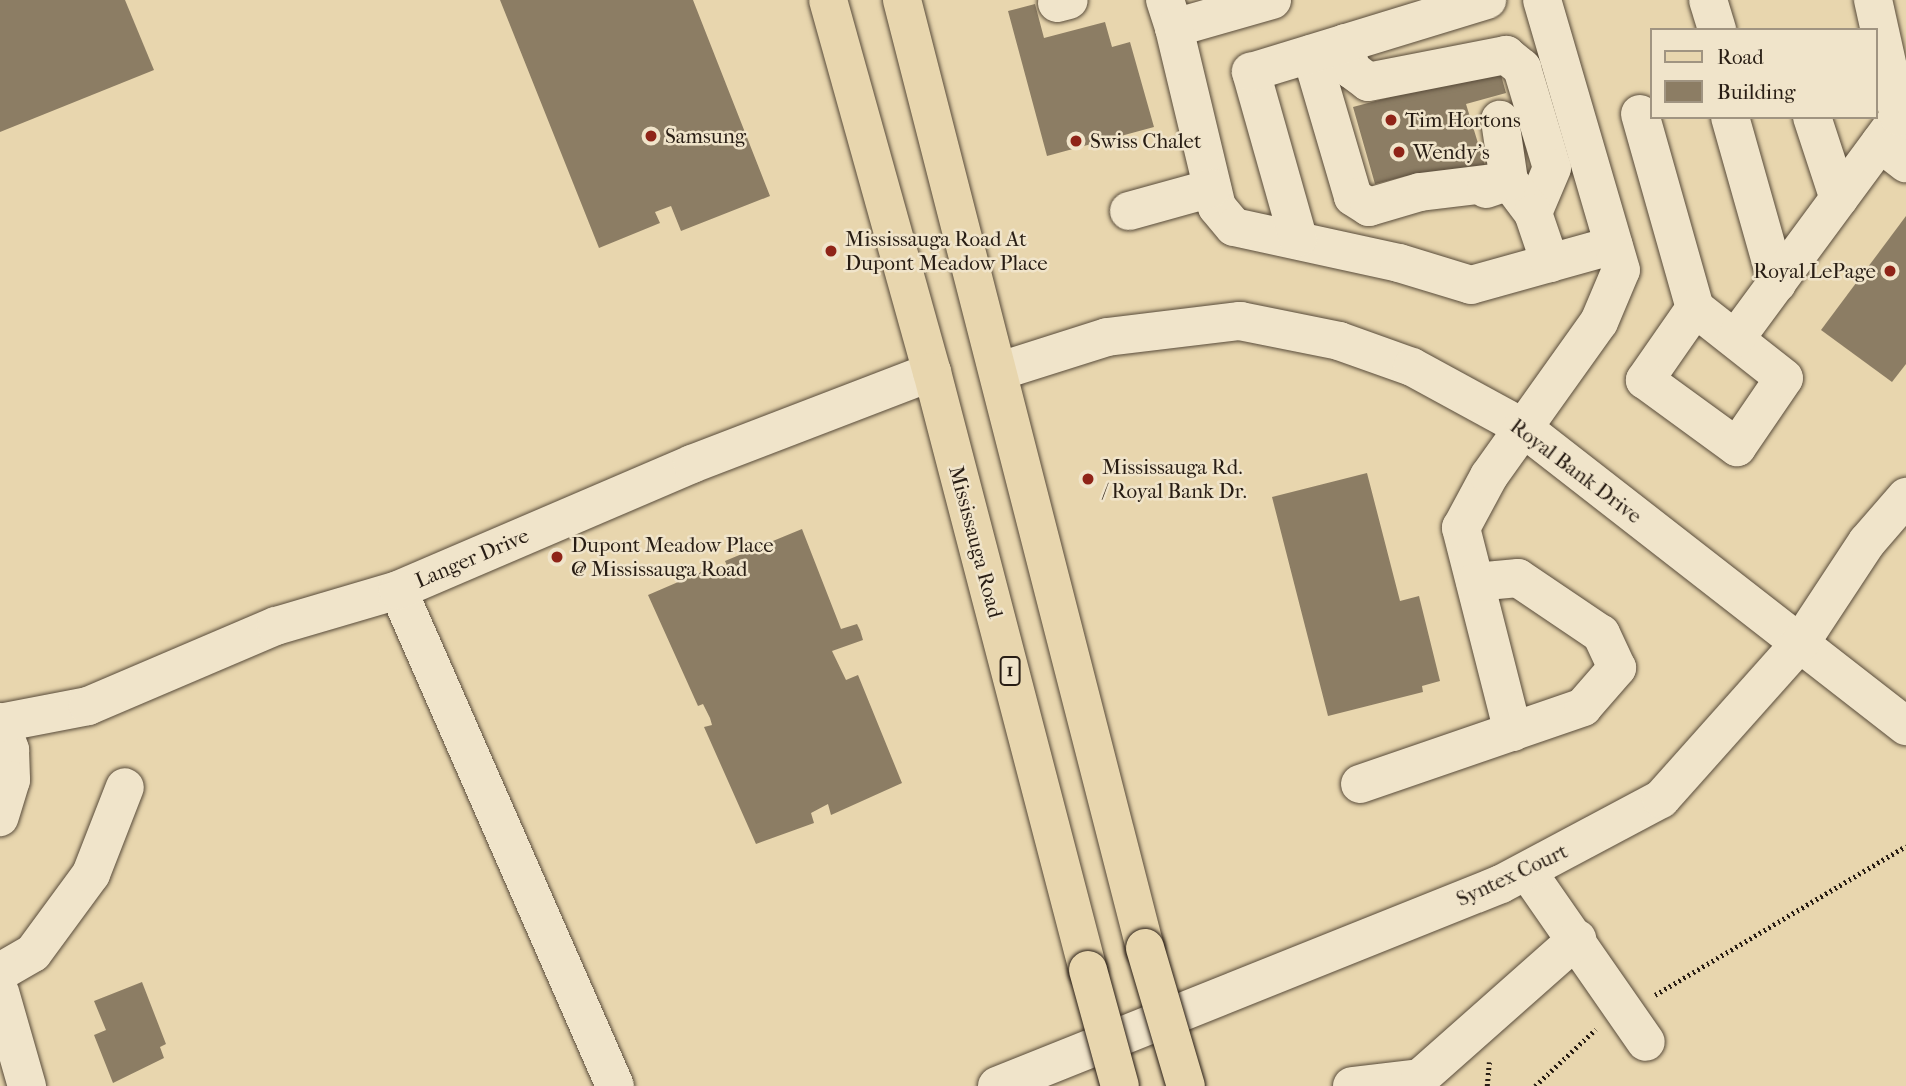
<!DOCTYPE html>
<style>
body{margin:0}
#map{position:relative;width:1906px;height:1086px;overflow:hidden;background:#e8d6ae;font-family:"IM FELL French Canon",serif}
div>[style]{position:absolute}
.building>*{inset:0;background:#8c7d64}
.path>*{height:4.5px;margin-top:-2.25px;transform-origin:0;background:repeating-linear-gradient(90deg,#281d14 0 2px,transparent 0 5.5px)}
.roads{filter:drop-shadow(0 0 2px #584b3a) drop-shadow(0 0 2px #584b3a)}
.minor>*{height:38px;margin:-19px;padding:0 19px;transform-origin:19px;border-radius:19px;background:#f0e4ca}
.major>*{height:38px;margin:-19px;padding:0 19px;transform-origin:19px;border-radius:19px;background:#e8d6ae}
.bridges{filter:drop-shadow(0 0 2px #281d14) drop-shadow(0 0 2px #281d14)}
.major-bridge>*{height:38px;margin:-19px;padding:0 19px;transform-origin:19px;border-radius:19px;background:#e8d6ae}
.dots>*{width:19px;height:19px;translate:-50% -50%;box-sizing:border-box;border:4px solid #f0e4ca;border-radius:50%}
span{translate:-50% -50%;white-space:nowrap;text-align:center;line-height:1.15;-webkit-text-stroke:5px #f0e4ca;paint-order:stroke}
.shield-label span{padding:2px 5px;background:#f0e4ca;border:2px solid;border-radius:5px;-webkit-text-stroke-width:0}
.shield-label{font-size:19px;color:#281d14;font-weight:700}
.poi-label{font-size:21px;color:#281d14}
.left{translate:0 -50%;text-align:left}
.right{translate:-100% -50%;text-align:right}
.street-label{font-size:21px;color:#281d14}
.legend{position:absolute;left:1650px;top:28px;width:228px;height:91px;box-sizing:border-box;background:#f0e4ca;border:2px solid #a09481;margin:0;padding:9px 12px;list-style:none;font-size:21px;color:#281d14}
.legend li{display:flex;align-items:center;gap:14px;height:35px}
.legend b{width:35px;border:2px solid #a09481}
</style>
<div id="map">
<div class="building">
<div style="clip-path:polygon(0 0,125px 0,154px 70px,0 132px)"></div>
<div style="clip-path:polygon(500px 0,693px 0,770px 196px,681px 231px,671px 206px,655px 212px,660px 223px,599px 248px)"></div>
<div style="clip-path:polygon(1035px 4px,1044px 38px,1105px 22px,1112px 47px,1130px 42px,1154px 127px,1047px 156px,1008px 11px)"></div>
<div style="clip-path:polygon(1499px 68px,1506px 93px,1466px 104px,1485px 166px,1409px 188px,1406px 176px,1375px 184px,1353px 107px)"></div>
<div style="clip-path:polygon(1906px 216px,1906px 364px,1892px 382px,1821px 330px)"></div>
<div style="clip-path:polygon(1367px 473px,1400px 601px,1419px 596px,1440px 681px,1422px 686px,1423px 692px,1328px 716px,1272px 497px)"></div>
<div style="clip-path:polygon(802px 529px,841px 629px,857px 624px,860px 630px,863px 640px,832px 651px,846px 680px,858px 675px,902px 783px,831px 815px,828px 804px,811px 813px,814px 823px,756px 844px,704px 727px,712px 725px,710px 718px,703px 704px,698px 706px,648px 595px,706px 570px,711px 576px,728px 568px,725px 561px)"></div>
<div style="clip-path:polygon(142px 982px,166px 1044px,160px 1047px,164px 1058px,113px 1083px,94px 1035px,106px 1030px,94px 1001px)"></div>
</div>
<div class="path">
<div style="left:1655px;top:995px;width:292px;rotate:-30.7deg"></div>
<div style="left:1487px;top:1086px;width:24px;rotate:-85deg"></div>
<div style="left:1535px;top:1086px;width:83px;rotate:-43.1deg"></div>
</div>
<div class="roads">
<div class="minor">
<div style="left:1165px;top:0;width:29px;rotate:72deg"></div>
<div style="left:1174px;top:28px;width:102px;rotate:-15.9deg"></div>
<div style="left:1708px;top:0;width:31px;rotate:73deg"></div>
<div style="left:1057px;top:3px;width:12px;rotate:-14deg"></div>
<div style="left:1174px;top:28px;width:184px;rotate:76.5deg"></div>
<div style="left:1217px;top:207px;width:26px;rotate:50deg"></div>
<div style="left:1234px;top:227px;width:169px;rotate:12.3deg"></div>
<div style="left:1399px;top:263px;width:75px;rotate:17deg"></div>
<div style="left:1471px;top:285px;width:148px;rotate:-15.6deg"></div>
<div style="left:1345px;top:43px;width:27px;rotate:77deg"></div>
<div style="left:1351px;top:69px;width:21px;rotate:37deg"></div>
<div style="left:1368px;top:82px;width:141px;rotate:-11.1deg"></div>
<div style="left:1506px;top:55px;width:21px;rotate:39deg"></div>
<div style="left:1522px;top:68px;width:104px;rotate:73.3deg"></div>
<div style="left:1552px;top:168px;width:49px;rotate:112.9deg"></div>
<div style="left:1311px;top:54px;width:149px;rotate:73.6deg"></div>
<div style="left:1353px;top:197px;width:19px;rotate:32deg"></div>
<div style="left:1369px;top:207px;width:53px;rotate:-16.4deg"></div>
<div style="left:1420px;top:192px;width:90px;rotate:-7deg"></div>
<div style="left:1509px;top:181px;width:40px;rotate:53deg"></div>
<div style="left:1533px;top:213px;width:53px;rotate:71.2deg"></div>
<div style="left:1640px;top:114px;width:202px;rotate:74.2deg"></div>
<div style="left:1695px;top:308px;width:88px;rotate:124.8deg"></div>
<div style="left:1645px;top:380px;width:114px;rotate:36.1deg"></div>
<div style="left:1737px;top:447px;width:83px;rotate:-55.7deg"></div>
<div style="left:1784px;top:378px;width:113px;rotate:-141.8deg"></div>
<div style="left:1730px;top:117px;width:173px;rotate:74.2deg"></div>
<div style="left:1812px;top:117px;width:86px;rotate:71.8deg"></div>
<div style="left:1880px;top:143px;width:33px;rotate:38deg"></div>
<div style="left:1486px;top:189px;width:24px;rotate:-19deg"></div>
<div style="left:1509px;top:181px;width:62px;rotate:-98.4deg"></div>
<div style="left:1129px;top:211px;width:86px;rotate:-15.5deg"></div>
<div style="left:1298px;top:238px;width:173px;rotate:-105.8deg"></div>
<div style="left:1251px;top:72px;width:247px;rotate:-17deg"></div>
<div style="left:1736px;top:338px;width:275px;rotate:-53.6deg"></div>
<div style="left:1899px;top:117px;width:120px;rotate:-102.5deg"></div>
<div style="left:1000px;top:371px;width:112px;rotate:-17.6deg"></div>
<div style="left:1107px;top:337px;width:134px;rotate:-6.9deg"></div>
<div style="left:1240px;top:321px;width:101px;rotate:11.4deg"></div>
<div style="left:1339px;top:341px;width:77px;rotate:19.6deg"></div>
<div style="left:1412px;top:367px;width:125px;rotate:28.6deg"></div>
<div style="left:1522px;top:427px;width:487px;rotate:37.9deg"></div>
<div style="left:0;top:722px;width:30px;rotate:70deg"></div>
<div style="left:10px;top:750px;width:30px;rotate:88deg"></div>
<div style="left:11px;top:780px;width:39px;rotate:107deg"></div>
<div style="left:0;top:723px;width:90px;rotate:-10.9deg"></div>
<div style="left:88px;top:706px;width:204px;rotate:-23.1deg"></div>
<div style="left:276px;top:626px;width:127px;rotate:-16.4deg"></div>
<div style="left:1513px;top:732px;width:211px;rotate:-104.3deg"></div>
<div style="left:1461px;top:528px;width:59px;rotate:-61.7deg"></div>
<div style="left:1489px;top:476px;width:189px;rotate:-54.5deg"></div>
<div style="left:1599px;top:322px;width:56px;rotate:-67.1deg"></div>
<div style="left:1621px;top:270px;width:281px;rotate:-106.3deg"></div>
<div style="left:1360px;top:784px;width:236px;rotate:-19deg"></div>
<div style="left:1583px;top:707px;width:52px;rotate:-48.9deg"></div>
<div style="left:1617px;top:668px;width:38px;rotate:-115deg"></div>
<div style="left:1601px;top:634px;width:100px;rotate:-146deg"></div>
<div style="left:1518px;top:578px;width:43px;rotate:174.7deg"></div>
<div style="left:1527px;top:871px;width:208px;rotate:55.2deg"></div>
<div style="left:0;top:972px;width:38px;rotate:-30deg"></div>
<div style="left:33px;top:953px;width:98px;rotate:-53.7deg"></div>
<div style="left:91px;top:874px;width:93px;rotate:-68.7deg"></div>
<div style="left:0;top:992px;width:98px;rotate:74deg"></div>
<div style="left:615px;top:1086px;width:541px;rotate:-113.63deg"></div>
<div style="left:398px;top:590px;width:320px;rotate:-23.2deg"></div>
<div style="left:692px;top:464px;width:257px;rotate:-21deg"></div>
<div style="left:997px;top:1086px;width:543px;rotate:-21.84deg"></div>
<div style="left:1501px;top:884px;width:181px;rotate:-28deg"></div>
<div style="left:1661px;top:799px;width:210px;rotate:-48.3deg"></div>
<div style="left:1801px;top:642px;width:120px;rotate:-56.6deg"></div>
<div style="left:1867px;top:542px;width:60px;rotate:-49.1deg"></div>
<div style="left:1352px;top:1086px;width:68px;rotate:-6.7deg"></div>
<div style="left:1420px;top:1078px;width:210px;rotate:-41.5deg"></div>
</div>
<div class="major">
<div style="left:828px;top:0;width:386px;rotate:74.4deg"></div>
<div style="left:932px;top:372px;width:618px;rotate:75.38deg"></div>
<div style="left:902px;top:0;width:979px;rotate:75.62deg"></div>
</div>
</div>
<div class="bridges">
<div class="major-bridge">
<div style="left:1145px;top:948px;width:144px;rotate:73.5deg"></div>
<div style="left:1088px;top:970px;width:120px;rotate:74.6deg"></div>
</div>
</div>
<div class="dots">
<div style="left:1391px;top:120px;background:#8f2418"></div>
<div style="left:651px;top:136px;background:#8f2418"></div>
<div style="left:1076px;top:141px;background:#8f2418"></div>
<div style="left:1399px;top:152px;background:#8f2418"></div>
<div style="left:831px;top:251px;background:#8f2418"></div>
<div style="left:1890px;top:271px;background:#8f2418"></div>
<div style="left:1088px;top:479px;background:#8f2418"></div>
<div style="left:557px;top:557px;background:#8f2418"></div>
</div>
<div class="shield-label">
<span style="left:1010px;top:671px">1</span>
</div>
<div class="poi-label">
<span class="left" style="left:1405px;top:120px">Tim Hortons</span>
<span class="left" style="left:665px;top:136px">Samsung</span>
<span class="left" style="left:1090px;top:141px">Swiss Chalet</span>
<span class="left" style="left:1413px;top:152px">Wendy's</span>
<span class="left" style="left:845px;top:251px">Mississauga Road At<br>Dupont Meadow Place</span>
<span class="right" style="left:1876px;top:271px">Royal LePage</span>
<span class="left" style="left:1102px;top:479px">Mississauga Rd.<br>/ Royal Bank Dr.</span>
<span class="left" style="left:571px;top:557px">Dupont Meadow Place<br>@ Mississauga Road</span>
</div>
<div class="street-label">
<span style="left:1576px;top:471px;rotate:37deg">Royal Bank Drive</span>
<span style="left:976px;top:542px;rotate:75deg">Mississauga Road</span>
<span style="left:472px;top:558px;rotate:-23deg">Langer Drive</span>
<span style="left:1512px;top:875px;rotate:-25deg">Syntex Court</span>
</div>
<ul class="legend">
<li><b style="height:9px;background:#e8d6ae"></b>Road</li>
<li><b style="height:19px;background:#8c7d64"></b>Building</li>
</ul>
</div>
